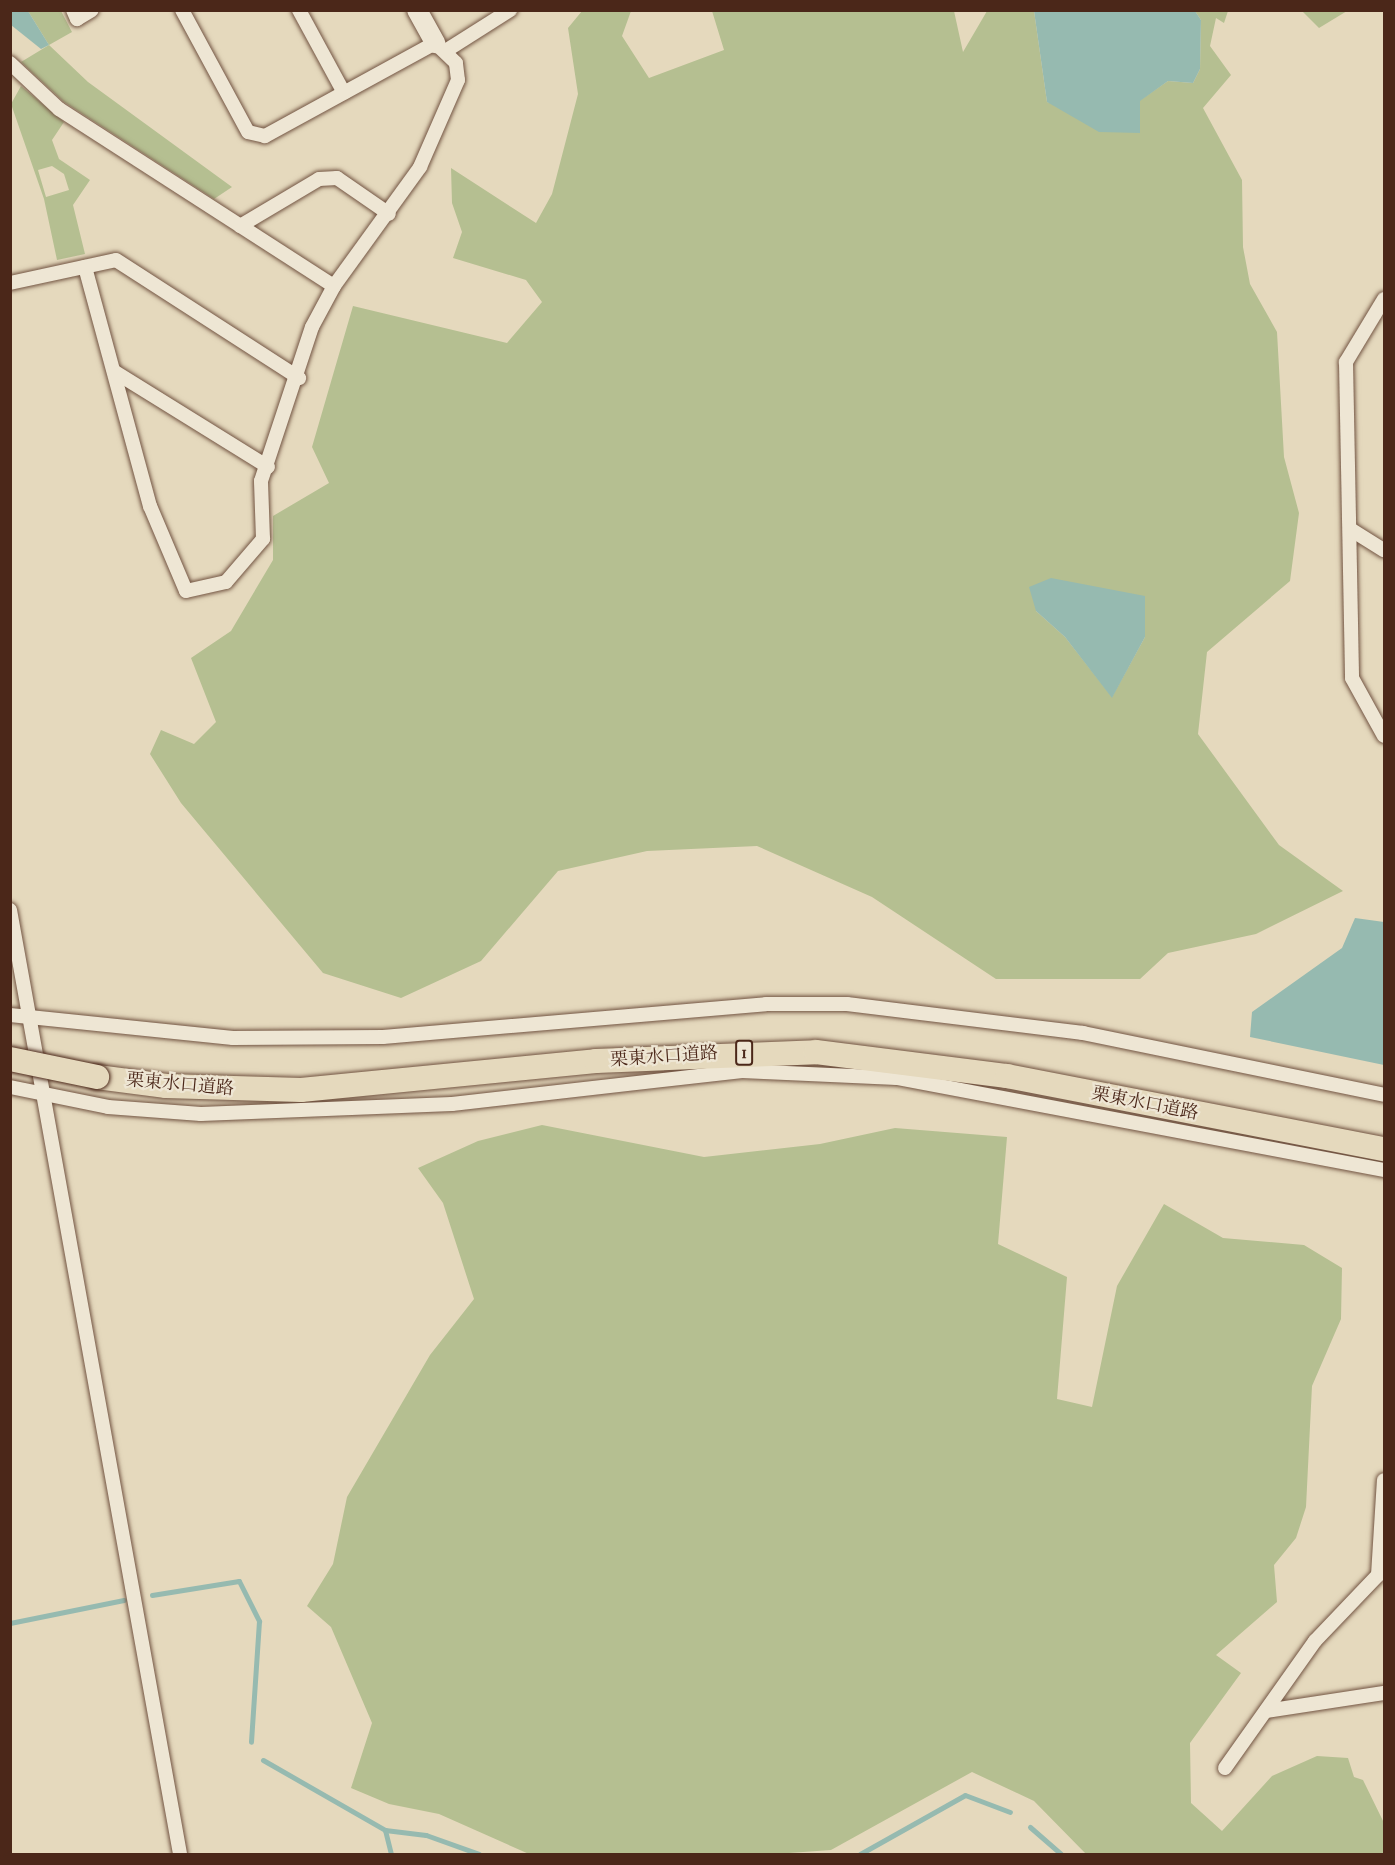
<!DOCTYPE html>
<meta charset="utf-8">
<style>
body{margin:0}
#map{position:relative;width:1395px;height:1865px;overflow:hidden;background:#e5d9bd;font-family:"IM FELL French Canon","Noto Serif JP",serif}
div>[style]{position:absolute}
.green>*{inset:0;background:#b5bf91}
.water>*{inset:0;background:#96bab0}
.stream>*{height:5px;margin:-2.5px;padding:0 2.5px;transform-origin:2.5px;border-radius:2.5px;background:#96bab0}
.roads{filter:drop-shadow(0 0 2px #725442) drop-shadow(0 0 2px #725442)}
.street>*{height:14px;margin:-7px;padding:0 7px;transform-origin:7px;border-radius:7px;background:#eee6d4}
.secondary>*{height:20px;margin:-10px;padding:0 10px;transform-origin:10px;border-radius:10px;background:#eee6d4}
.highway>*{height:24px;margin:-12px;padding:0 12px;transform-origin:12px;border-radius:12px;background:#e5d9bd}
.bridges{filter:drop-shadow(0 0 2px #4b2719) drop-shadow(0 0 2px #4b2719)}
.highway-bridge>*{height:24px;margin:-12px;padding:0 12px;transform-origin:12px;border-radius:12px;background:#e5d9bd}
span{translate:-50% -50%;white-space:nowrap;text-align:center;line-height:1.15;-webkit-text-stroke:4.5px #eee6d4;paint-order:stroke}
.shield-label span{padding:2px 4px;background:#eee6d4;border:2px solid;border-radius:4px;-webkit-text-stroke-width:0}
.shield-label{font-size:16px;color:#4b2719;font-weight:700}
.street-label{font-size:18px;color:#4b2719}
.frame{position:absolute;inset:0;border:12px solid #4b2719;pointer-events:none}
</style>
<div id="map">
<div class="green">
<div style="clip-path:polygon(28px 11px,61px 11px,72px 32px,49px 45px,88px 82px,232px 187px,214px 199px,64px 102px,21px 62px,49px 45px)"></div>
<div style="clip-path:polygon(evenodd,582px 11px,631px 11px,622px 36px,649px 78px,724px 50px,712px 11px,954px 11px,963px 52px,987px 11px,1034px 11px,1047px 102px,1140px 133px,1139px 101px,1168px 81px,1193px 83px,1200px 69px,1201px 20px,1195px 11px,1228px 11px,1224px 23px,1216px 18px,1210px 46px,1231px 75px,1203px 108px,1242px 180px,1243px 247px,1250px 284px,1277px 332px,1284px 457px,1299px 513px,1290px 581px,1207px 652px,1198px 734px,1279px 845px,1343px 891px,1256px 934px,1168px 953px,1140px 979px,996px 979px,872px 897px,757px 846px,647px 851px,558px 871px,481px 961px,401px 998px,323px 973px,181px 803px,150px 754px,161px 730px,194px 744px,216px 722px,191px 658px,231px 631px,273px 560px,273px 516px,329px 483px,312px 447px,353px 306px,507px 343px,542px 302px,526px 280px,453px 258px,462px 232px,452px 203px,451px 168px,536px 223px,552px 194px,578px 94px,568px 28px,582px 11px,1145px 596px,1145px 637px,1112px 697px,1065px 637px,1036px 611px,1145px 596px)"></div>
<div style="clip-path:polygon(1302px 11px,1347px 11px,1319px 28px)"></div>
<div style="clip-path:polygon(evenodd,21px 86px,64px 122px,52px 140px,59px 159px,90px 180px,73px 205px,85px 254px,57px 260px,44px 199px,11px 104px,21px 86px,52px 166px,64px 174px,69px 190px,46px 197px,38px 170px,52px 166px)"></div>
<div style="clip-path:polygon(542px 1125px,704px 1157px,820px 1144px,895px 1128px,1007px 1137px,998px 1244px,1067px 1277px,1057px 1399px,1092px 1407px,1117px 1286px,1164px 1204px,1223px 1238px,1304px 1245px,1342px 1268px,1341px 1319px,1312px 1386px,1306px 1507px,1296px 1538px,1274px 1565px,1277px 1602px,1216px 1655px,1241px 1673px,1190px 1743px,1191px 1803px,1222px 1831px,1272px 1776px,1317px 1756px,1348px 1758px,1354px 1777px,1363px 1780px,1384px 1823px,1384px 1854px,1086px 1854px,1034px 1801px,972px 1772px,831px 1850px,775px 1854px,529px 1854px,439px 1814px,389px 1804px,351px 1788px,372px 1723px,331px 1627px,307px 1606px,333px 1564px,347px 1497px,430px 1355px,474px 1299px,443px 1203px,418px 1168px,478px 1141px)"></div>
</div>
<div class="water">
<div style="clip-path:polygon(10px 11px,28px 11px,49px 45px,41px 49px,11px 25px)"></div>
<div style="clip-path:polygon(1034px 11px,1195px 11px,1201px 20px,1200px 69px,1193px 83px,1168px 81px,1140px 101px,1140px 133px,1099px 132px,1047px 102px)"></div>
<div style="clip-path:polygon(1051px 578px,1145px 596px,1145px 637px,1112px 698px,1065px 637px,1036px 611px,1029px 587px)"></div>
<div style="clip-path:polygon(1355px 918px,1384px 922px,1384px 1065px,1250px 1037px,1252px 1012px,1342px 948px)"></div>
</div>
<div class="stream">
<div style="left:152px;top:1595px;width:88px;rotate:-9.1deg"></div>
<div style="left:239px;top:1581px;width:45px;rotate:63.4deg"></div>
<div style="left:259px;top:1621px;width:121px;rotate:93.8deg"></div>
<div style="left:10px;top:1623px;width:116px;rotate:-11.4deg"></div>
<div style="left:263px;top:1760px;width:141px;rotate:29.8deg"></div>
<div style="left:385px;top:1830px;width:41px;rotate:7deg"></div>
<div style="left:426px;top:1835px;width:56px;rotate:19.7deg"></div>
<div style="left:1030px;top:1827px;width:41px;rotate:41.1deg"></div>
<div style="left:385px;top:1830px;width:25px;rotate:76deg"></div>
<div style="left:860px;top:1854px;width:120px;rotate:-29.3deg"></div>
<div style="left:965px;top:1795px;width:48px;rotate:20.7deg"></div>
</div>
<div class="roads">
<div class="street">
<div style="left:73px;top:10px;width:10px;rotate:66deg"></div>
<div style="left:77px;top:19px;width:17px;rotate:-31deg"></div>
<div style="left:299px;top:10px;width:94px;rotate:61.5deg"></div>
<div style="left:447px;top:50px;width:75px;rotate:-32.4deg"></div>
<div style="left:10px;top:63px;width:67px;rotate:43.2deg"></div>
<div style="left:59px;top:109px;width:327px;rotate:32.8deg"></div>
<div style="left:240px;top:226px;width:92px;rotate:-30.7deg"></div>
<div style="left:319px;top:179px;width:18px;rotate:-3deg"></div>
<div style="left:337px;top:178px;width:63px;rotate:34.7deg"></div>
<div style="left:85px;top:267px;width:248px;rotate:74.8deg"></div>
<div style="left:150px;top:506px;width:92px;rotate:67deg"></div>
<div style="left:186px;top:591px;width:41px;rotate:-12.7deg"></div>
<div style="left:226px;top:582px;width:57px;rotate:-49.3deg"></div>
<div style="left:263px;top:539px;width:58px;rotate:-92deg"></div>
<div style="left:261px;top:481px;width:162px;rotate:-71.7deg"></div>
<div style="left:312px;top:327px;width:47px;rotate:-61.8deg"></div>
<div style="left:334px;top:286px;width:147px;rotate:-54.1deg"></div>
<div style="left:420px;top:167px;width:95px;rotate:-66.4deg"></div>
<div style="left:458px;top:80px;width:17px;rotate:-97deg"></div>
<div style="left:456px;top:63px;width:29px;rotate:-136deg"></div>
<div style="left:435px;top:43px;width:194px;rotate:151.3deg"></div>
<div style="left:265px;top:136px;width:17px;rotate:-167deg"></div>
<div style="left:248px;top:132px;width:139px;rotate:-118.4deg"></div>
<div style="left:10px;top:283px;width:108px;rotate:-12.2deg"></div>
<div style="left:116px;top:260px;width:218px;rotate:32.8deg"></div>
<div style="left:1384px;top:299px;width:74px;rotate:121.1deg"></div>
<div style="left:1346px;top:362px;width:316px;rotate:88.9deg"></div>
<div style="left:1352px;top:678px;width:66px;rotate:61.1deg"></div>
<div style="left:115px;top:372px;width:180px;rotate:31.8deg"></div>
<div style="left:1350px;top:529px;width:40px;rotate:32deg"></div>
<div style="left:10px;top:910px;width:959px;rotate:79.79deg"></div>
<div style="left:10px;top:1015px;width:224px;rotate:5.9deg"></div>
<div style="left:233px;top:1038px;width:150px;rotate:-0.4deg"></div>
<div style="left:383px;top:1037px;width:384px;rotate:-4.9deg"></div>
<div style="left:766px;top:1004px;width:81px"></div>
<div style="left:847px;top:1004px;width:238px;rotate:7deg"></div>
<div style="left:1083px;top:1033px;width:307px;rotate:11.6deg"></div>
<div style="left:10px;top:1087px;width:100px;rotate:11.5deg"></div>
<div style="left:108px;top:1107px;width:93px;rotate:4.3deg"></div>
<div style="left:201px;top:1114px;width:251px;rotate:-2.3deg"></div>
<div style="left:452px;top:1104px;width:292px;rotate:-6.5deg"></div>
<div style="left:742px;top:1071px;width:155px;rotate:2.6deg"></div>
<div style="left:897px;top:1078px;width:496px;rotate:10.7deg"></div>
<div style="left:1266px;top:1711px;width:119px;rotate:-8.7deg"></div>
<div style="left:1225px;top:1768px;width:156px;rotate:-54.7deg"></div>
<div style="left:1315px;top:1641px;width:91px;rotate:-46.3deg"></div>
<div style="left:1378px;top:1575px;width:95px;rotate:-86.4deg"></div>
</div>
<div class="secondary">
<div style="left:417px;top:10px;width:38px;rotate:61deg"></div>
</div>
<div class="highway">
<div style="left:97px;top:1077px;width:70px;rotate:7.4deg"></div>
<div style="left:166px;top:1086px;width:135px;rotate:1.7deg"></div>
<div style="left:301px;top:1090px;width:296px;rotate:-5.6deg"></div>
<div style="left:596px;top:1061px;width:220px;rotate:-2.3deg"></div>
<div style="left:816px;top:1052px;width:193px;rotate:7.2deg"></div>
<div style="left:1007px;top:1076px;width:384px;rotate:11deg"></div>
</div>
</div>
<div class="bridges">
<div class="highway-bridge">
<div style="left:10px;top:1059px;width:89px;rotate:11.7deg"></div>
</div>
</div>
<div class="shield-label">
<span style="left:744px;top:1053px">1</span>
</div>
<div class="street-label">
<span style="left:664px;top:1057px;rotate:-4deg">栗東水口道路</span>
<span style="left:180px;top:1085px;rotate:5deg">栗東水口道路</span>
<span style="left:1145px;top:1104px;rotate:11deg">栗東水口道路</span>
</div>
<div class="frame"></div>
</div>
